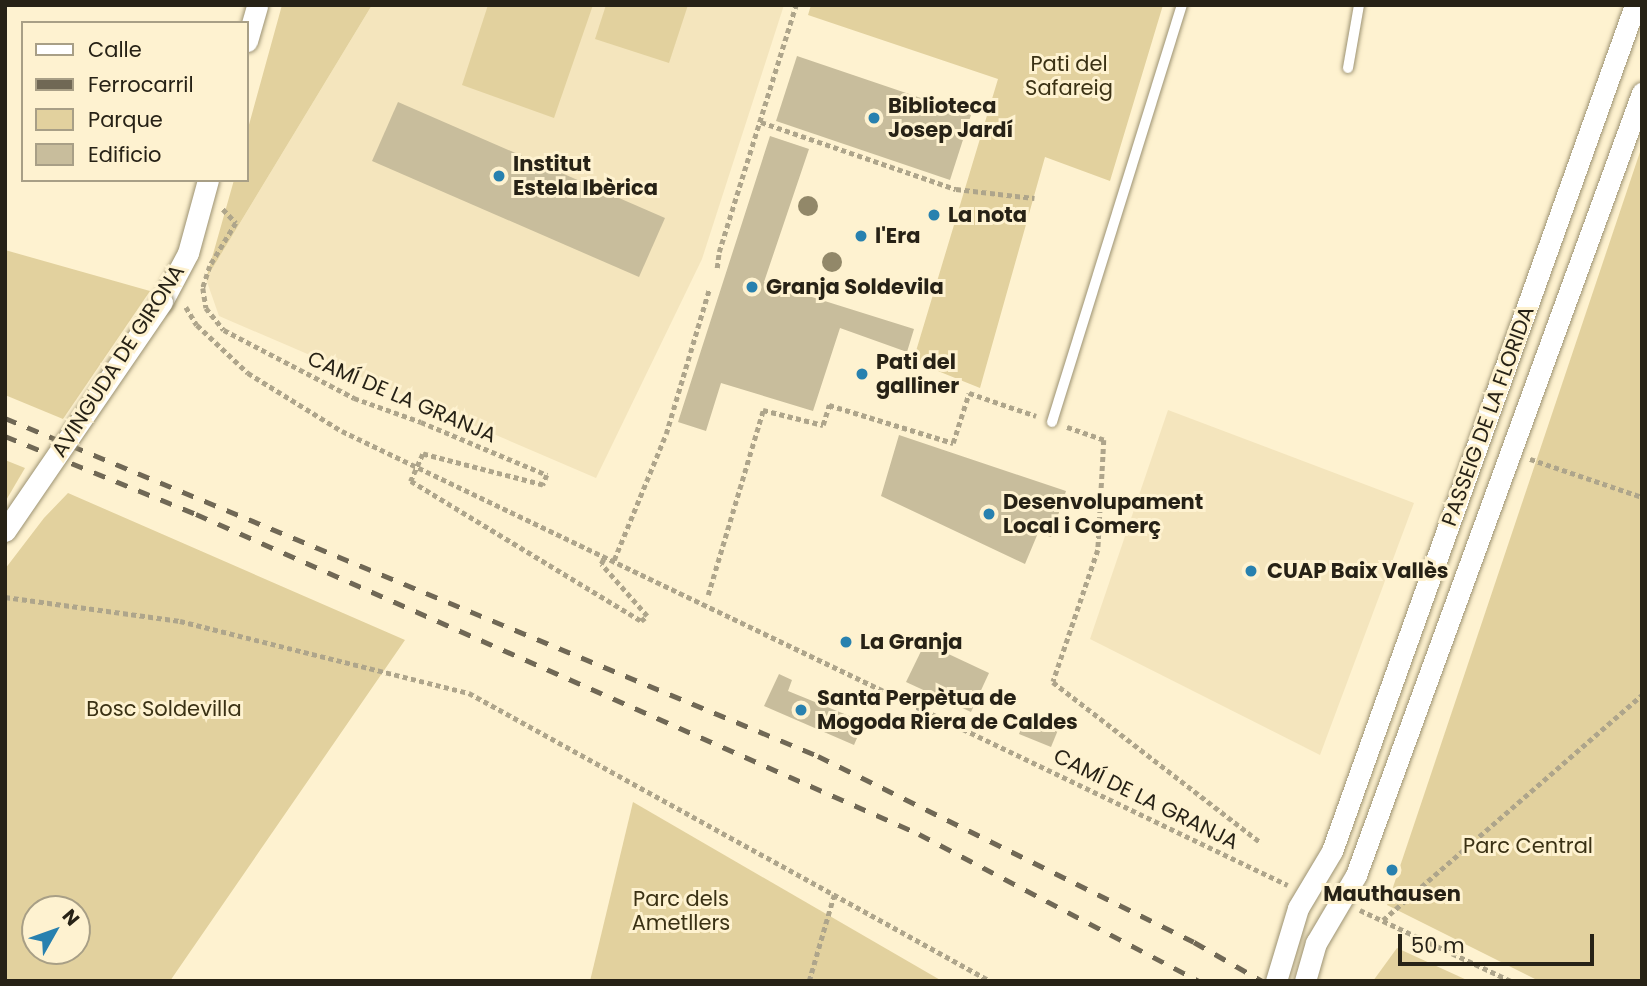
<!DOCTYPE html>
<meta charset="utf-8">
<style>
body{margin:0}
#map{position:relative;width:1647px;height:986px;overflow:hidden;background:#fef2d0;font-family:Poppins,sans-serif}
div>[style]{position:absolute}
.built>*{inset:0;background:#f4e5bd}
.green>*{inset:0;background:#e2d19e}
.building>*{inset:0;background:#c8bd9c}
.path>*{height:4.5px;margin-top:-2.25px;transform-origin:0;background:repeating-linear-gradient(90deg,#aea58b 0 5px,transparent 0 8.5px)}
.roads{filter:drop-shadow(0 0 2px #9c9272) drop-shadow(0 0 2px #9c9272)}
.lane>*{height:10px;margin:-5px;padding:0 5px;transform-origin:5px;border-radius:5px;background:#fff}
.street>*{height:21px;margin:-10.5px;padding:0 10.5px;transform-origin:10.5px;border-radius:10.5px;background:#fff}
.rail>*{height:5px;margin-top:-2.5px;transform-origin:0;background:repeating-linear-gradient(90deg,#706855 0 12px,transparent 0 24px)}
.bridges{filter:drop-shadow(0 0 2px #9c9272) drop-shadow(0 0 2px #9c9272)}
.street-bridge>*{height:21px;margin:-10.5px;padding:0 10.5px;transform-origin:10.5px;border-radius:10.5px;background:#fff}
.trees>*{width:20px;height:20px;margin:-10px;border-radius:50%;background:#928869}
.dots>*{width:19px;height:19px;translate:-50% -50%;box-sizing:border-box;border:4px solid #fef2d0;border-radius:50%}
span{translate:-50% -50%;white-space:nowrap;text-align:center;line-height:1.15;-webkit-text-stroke:6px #fef2d0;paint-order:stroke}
.park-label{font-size:21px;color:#3a3114}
.poi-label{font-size:21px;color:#272216;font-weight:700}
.left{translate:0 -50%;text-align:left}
.street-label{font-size:21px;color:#272216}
.frame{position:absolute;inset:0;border:7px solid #272216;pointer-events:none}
.legend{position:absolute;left:21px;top:21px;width:228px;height:161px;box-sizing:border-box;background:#fef2d0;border:2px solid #a89f86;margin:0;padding:9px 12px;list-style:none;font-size:21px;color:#272216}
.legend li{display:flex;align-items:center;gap:14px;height:35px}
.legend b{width:35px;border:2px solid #a89f86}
.north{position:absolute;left:21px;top:895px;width:70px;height:70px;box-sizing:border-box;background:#fef2d0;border:2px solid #a89f86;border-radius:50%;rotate:50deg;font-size:19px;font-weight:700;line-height:28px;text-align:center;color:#272216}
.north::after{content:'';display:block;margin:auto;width:24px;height:32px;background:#2881af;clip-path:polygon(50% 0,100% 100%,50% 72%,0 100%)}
.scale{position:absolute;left:1398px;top:934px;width:196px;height:32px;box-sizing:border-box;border:4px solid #272216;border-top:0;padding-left:9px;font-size:21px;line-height:24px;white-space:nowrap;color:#272216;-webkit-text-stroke:5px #fef2d0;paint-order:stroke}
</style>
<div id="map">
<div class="built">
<div style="clip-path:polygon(372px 5px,784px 5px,702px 259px,596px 478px,219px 316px,206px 279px)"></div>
<div style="clip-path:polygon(1168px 410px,1414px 503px,1320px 755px,1090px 639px)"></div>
</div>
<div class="green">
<div style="clip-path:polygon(282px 5px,372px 5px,206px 279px,234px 180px,247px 180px,247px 132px)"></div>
<div style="clip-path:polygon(488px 5px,593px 5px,554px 118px,462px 85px)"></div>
<div style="clip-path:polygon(606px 5px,688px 5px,669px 63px,595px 39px)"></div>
<div style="clip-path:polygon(811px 5px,1163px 5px,1110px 181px,1045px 157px,980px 388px,913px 361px,998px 79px,808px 15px)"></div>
<div style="clip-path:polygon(1642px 146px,1642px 981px,1539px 981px,1387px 905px)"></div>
<div style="clip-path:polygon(5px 250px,150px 291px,63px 419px,5px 395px)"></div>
<div style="clip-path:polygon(5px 460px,25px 468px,5px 502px)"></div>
<div style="clip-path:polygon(evenodd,68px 493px,405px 640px,170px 981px,5px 981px,5px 569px,44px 518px,68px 493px,77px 909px,77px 951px,35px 951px,35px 909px,77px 909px)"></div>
<div style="clip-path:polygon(633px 802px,942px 981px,590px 981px)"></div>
<div style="clip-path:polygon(1397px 948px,1469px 981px,1373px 981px)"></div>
</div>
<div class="building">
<div style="clip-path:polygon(797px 56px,971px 115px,950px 180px,776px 121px)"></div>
<div style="clip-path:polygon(398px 102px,665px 218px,639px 277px,372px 161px)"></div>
<div style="clip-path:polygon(770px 136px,809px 149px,764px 282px,914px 329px,907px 352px,840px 328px,813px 411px,721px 383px,706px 431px,678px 422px)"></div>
<div style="clip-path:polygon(899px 435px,1066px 491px,1051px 537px,1038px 533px,1025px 564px,881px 496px)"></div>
<div style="clip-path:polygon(925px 643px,989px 673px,971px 712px,906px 682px)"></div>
<div style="clip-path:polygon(779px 674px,792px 680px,788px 691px,864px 722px,854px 745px,764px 706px)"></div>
<div style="clip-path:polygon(1026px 717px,1058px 730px,1051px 747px,1019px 734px)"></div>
</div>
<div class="path">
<div style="left:761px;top:122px;width:206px;rotate:19deg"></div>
<div style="left:956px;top:189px;width:79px;rotate:6.6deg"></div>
<div style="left:223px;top:209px;width:19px;rotate:47deg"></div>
<div style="left:236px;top:223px;width:50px;rotate:121.2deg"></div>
<div style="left:210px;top:266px;width:23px;rotate:108deg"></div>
<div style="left:203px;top:288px;width:20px;rotate:81deg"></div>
<div style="left:206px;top:308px;width:28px;rotate:51deg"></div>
<div style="left:224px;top:330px;width:147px;rotate:27.6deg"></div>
<div style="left:354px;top:398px;width:71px;rotate:19.7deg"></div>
<div style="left:421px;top:422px;width:137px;rotate:22.8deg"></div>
<div style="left:547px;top:475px;width:11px;rotate:112deg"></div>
<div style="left:543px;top:485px;width:124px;rotate:-165.5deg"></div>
<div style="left:423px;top:454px;width:30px;rotate:114deg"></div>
<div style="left:411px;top:481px;width:269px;rotate:31.3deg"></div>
<div style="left:641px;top:621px;width:8px;rotate:-40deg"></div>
<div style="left:647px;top:616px;width:69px;rotate:-131.5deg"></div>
<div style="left:601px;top:564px;width:9px;rotate:-63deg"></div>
<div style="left:717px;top:268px;width:16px;rotate:-83deg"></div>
<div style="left:719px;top:252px;width:259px;rotate:-72.7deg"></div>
<div style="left:186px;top:307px;width:21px;rotate:59deg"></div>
<div style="left:197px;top:325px;width:70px;rotate:43.3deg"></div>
<div style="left:248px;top:373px;width:110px;rotate:31.7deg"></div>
<div style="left:342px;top:431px;width:1049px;rotate:25.64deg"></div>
<div style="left:1067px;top:427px;width:39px;rotate:19deg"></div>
<div style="left:1104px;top:440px;width:110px;rotate:93.1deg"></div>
<div style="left:1098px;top:550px;width:139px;rotate:108.8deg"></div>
<div style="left:1053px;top:682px;width:263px;rotate:37.7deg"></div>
<div style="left:1530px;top:459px;width:118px;rotate:18.7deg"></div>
<div style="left:614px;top:560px;width:136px;rotate:-67.6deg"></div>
<div style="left:666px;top:434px;width:150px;rotate:-73.4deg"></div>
<div style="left:708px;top:595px;width:193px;rotate:-73.4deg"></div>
<div style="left:763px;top:410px;width:62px;rotate:14deg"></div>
<div style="left:823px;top:425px;width:21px;rotate:-73deg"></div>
<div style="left:829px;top:405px;width:130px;rotate:17deg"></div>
<div style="left:953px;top:443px;width:52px;rotate:-72.3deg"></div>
<div style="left:969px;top:393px;width:71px;rotate:18.9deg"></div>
<div style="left:5px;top:597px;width:177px;rotate:7.8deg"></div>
<div style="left:180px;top:621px;width:298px;rotate:14deg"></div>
<div style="left:469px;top:693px;width:595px;rotate:28.93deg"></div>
<div style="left:1360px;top:910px;width:167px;rotate:25.2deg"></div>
<div style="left:1383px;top:920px;width:343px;rotate:-41deg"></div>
<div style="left:809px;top:981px;width:90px;rotate:-73.8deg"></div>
</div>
<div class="roads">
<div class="lane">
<div style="left:1348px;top:68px;width:64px;rotate:-80.1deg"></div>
<div style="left:1052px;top:422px;width:437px;rotate:-72.7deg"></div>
</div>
<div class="street">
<div style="left:247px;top:41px;width:37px;rotate:-74deg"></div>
<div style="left:162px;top:302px;width:55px;rotate:-62deg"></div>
<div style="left:188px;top:253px;width:76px;rotate:-74.7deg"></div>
<div style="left:1276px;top:981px;width:76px;rotate:-73.2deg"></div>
<div style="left:1298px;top:908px;width:66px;rotate:-59.2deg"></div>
<div style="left:1332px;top:851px;width:899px;rotate:-70.29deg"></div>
<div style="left:1305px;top:981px;width:40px;rotate:-74deg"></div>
<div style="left:1316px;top:943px;width:79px;rotate:-59.5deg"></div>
<div style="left:1356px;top:875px;width:833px;rotate:-69.91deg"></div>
</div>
</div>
<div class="rail">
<div style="left:5px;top:418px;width:880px;rotate:22.57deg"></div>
<div style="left:818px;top:756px;width:419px;rotate:26.3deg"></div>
<div style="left:1194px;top:942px;width:78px;rotate:29.8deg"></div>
<div style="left:5px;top:436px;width:206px;rotate:22.2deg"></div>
<div style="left:196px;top:514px;width:791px;rotate:23.87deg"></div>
<div style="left:919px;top:834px;width:316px;rotate:27.7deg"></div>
</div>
<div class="bridges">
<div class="street-bridge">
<div style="left:5px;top:531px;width:278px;rotate:-55.6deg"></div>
</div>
</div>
<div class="trees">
<div style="left:808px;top:206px"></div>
<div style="left:832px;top:262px"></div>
</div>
<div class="dots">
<div style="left:874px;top:118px;background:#2881af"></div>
<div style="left:499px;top:176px;background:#2881af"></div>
<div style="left:934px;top:215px;background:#2881af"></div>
<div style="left:861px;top:236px;background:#2881af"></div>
<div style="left:752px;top:287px;background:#2881af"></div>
<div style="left:862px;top:374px;background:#2881af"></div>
<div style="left:989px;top:514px;background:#2881af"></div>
<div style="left:1251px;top:571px;background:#2881af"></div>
<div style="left:846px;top:642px;background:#2881af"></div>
<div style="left:801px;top:710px;background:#2881af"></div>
<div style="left:1392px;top:870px;background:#2881af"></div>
</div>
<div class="park-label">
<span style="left:1069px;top:76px">Pati del<br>Safareig</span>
<span style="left:164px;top:709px">Bosc Soldevilla</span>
<span style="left:1528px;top:846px">Parc Central</span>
<span style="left:681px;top:911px">Parc dels<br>Ametllers</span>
</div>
<div class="poi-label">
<span class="left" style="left:888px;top:118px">Biblioteca<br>Josep Jardí</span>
<span class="left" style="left:513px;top:176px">Institut<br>Estela Ibèrica</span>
<span class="left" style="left:948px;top:215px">La nota</span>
<span class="left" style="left:875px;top:236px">l'Era</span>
<span class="left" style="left:766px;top:287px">Granja Soldevila</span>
<span class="left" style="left:876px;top:374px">Pati del<br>galliner</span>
<span class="left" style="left:1003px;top:514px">Desenvolupament<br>Local i Comerç</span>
<span class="left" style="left:1267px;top:571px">CUAP Baix Vallès</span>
<span class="left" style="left:860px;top:642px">La Granja</span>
<span class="left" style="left:817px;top:710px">Santa Perpètua de<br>Mogoda Riera de Caldes</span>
<span style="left:1392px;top:894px">Mauthausen</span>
</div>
<div class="street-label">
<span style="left:118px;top:361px;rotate:-57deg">AVINGUDA DE GIRONA</span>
<span style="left:402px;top:397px;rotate:23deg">CAMÍ DE LA GRANJA</span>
<span style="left:1488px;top:416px;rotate:-70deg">PASSEIG DE LA FLORIDA</span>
<span style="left:1146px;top:799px;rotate:26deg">CAMÍ DE LA GRANJA</span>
</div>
<div class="frame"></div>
<ul class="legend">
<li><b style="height:9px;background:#fff"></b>Calle</li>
<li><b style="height:9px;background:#706855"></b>Ferrocarril</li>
<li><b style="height:19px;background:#e2d19e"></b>Parque</li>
<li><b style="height:19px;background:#c8bd9c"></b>Edificio</li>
</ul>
<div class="north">N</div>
<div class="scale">50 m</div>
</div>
